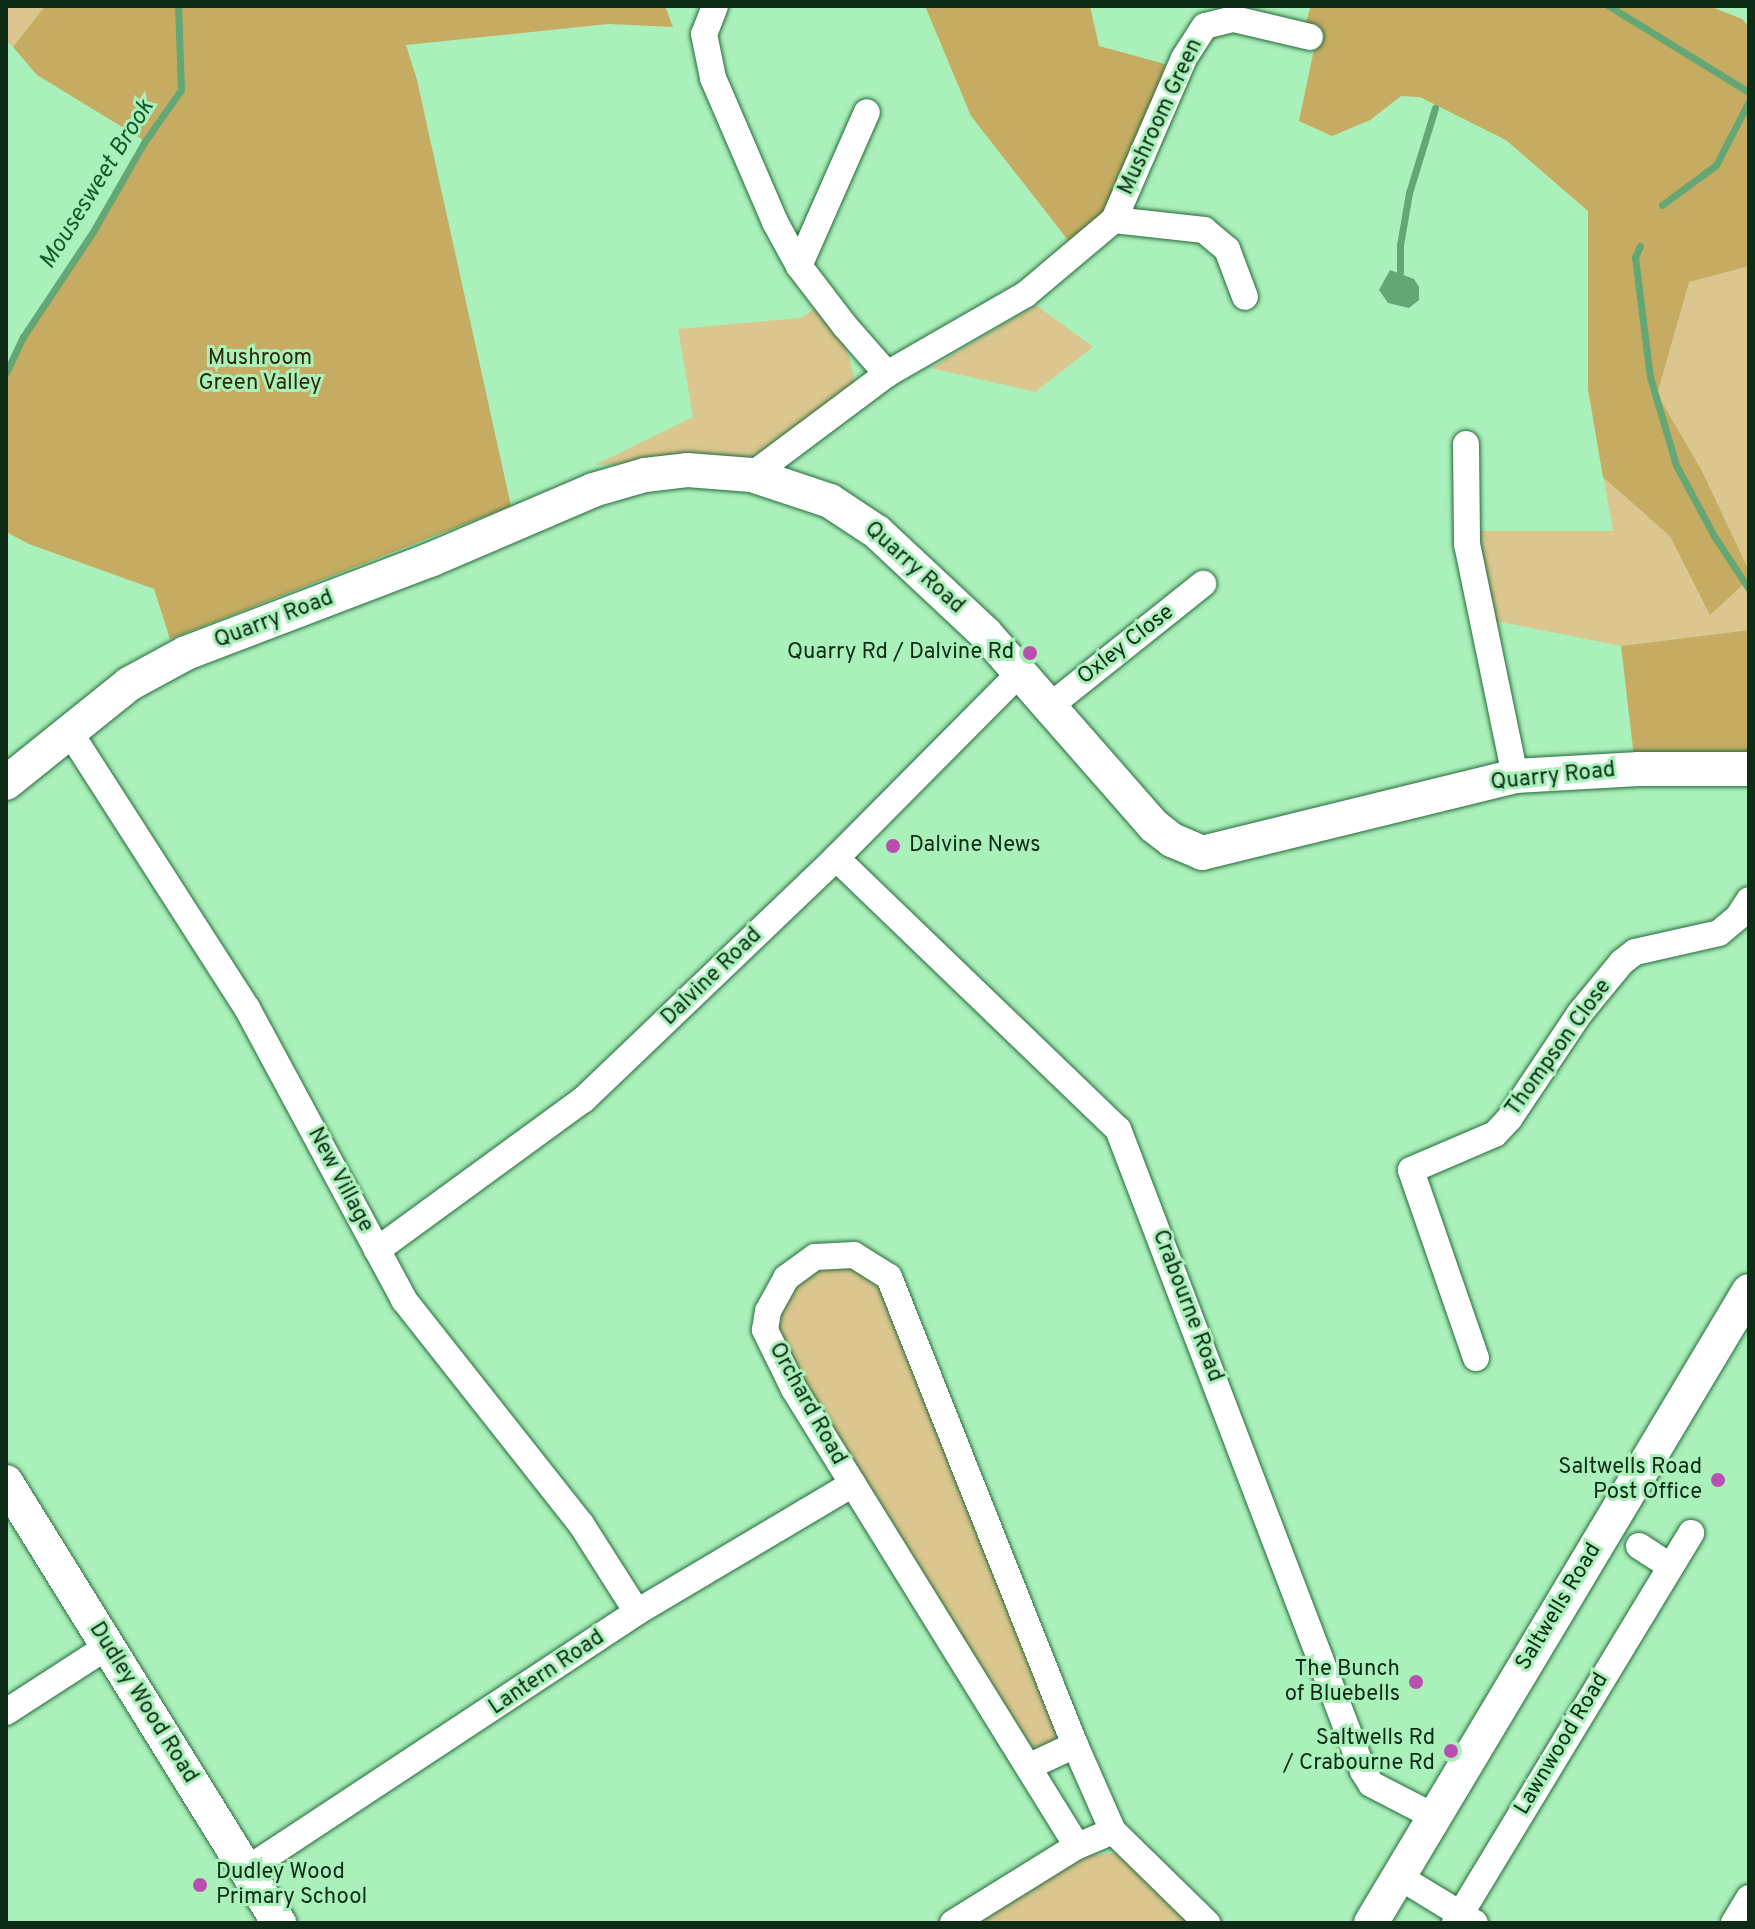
<!DOCTYPE html>
<style>
body{margin:0}
#map{position:relative;width:1755px;height:1929px;overflow:hidden;background:#aaf0ba;font-family:Overpass,sans-serif}
div>[style]{position:absolute}
.green>*{inset:0;background:#dac68e}
.forest>*{inset:0;background:#c6ac62}
.water>*{inset:0;background:#65a675}
.stream>*{height:7px;margin:-3.5px;padding:0 3.5px;transform-origin:3.5px;border-radius:3.5px;background:#65a675}
.roads{filter:drop-shadow(0 0 2px #256a3b) drop-shadow(0 0 2px #256a3b)}
.minor>*{height:26px;margin:-13px;padding:0 13px;transform-origin:13px;border-radius:13px;background:#fff}
.tertiary>*{height:34px;margin:-17px;padding:0 17px;transform-origin:17px;border-radius:17px;background:#fff}
.dots>*{width:22px;height:22px;translate:-50% -50%;box-sizing:border-box;border:4px solid #aaf0ba;border-radius:50%}
span{translate:-50% -50%;white-space:nowrap;text-align:center;line-height:1.15;-webkit-text-stroke:6px #aaf0ba;paint-order:stroke}
.street-label{font-size:22px;color:#0e2b16}
.park-label{font-size:22px;color:#342907}
.poi-label{font-size:22px;color:#0e2b16}
.right{translate:-100% -50%;text-align:right}
.left{translate:0 -50%;text-align:left}
.water-label{font-size:24px;color:#115c2d;font-style:italic}
.frame{position:absolute;inset:0;border:8px solid #0e2b16;pointer-events:none}
</style>
<div id="map">
<div class="green">
<div style="clip-path:polygon(6px 6px,45px 6px,13px 47px,6px 41px)"></div>
<div style="clip-path:polygon(1311px 6px,1709px 6px,1742px 19px,1749px 27px,1749px 630px,1621px 646px,1491px 620px,1473px 531px,1613px 531px,1588px 389px,1588px 211px,1506px 140px,1420px 97px,1401px 96px,1370px 120px,1332px 136px,1299px 121px,1314px 50px,1300px 42px)"></div>
<div style="clip-path:polygon(1036px 305px,1093px 347px,1035px 392px,931px 368px)"></div>
<div style="clip-path:polygon(818px 307px,845px 340px,855px 383px,749px 460px,595px 465px,693px 417px,678px 329px,800px 318px)"></div>
<div style="clip-path:polygon(837px 1266px,859px 1271px,888px 1297px,1059px 1729px,1054px 1740px,1041px 1749px,1034px 1747px,1021px 1735px,776px 1334px,777px 1313px,797px 1281px,814px 1272px)"></div>
<div style="clip-path:polygon(1116px 1853px,1188px 1923px,979px 1923px,1085px 1855px)"></div>
</div>
<div class="forest">
<div style="clip-path:polygon(45px 6px,665px 6px,673px 27px,608px 24px,406px 45px,417px 80px,511px 506px,170px 639px,154px 589px,29px 544px,6px 532px,6px 373px,23px 337px,94px 230px,145px 141px,37px 75px,13px 47px)"></div>
<div style="clip-path:polygon(925px 6px,1090px 6px,1099px 46px,1165px 64px,1152px 124px,1106px 212px,1071px 244px,971px 116px)"></div>
<div style="clip-path:polygon(1311px 6px,1709px 6px,1742px 19px,1749px 27px,1749px 266px,1689px 282px,1657px 394px,1702px 471px,1749px 571px,1749px 579px,1710px 615px,1670px 536px,1603px 477px,1588px 389px,1588px 211px,1506px 140px,1420px 97px,1401px 96px,1370px 120px,1332px 136px,1299px 121px,1314px 50px,1300px 42px)"></div>
<div style="clip-path:polygon(1749px 630px,1749px 754px,1634px 757px,1621px 646px)"></div>
</div>
<div class="water">
<div style="clip-path:polygon(1390px 270px,1414px 279px,1419px 287px,1419px 300px,1409px 308px,1388px 303px,1379px 290px)"></div>
</div>
<div class="stream">
<div style="left:1609px;top:6px;width:164px;rotate:31.6deg"></div>
<div style="left:1662px;top:205px;width:67px;rotate:-36.5deg"></div>
<div style="left:1716px;top:165px;width:72px;rotate:-62.7deg"></div>
<div style="left:1640px;top:246px;width:12px;rotate:114deg"></div>
<div style="left:1635px;top:257px;width:121px;rotate:82.9deg"></div>
<div style="left:1650px;top:377px;width:92px;rotate:73.5deg"></div>
<div style="left:1676px;top:465px;width:81px;rotate:61.8deg"></div>
<div style="left:1714px;top:536px;width:64px;rotate:56.6deg"></div>
<div style="left:1400px;top:272px;width:27px;rotate:-90deg"></div>
<div style="left:1400px;top:245px;width:53px;rotate:-80.2deg"></div>
<div style="left:1409px;top:193px;width:89px;rotate:-73deg"></div>
<div style="left:6px;top:373px;width:40px;rotate:-65deg"></div>
<div style="left:23px;top:337px;width:128px;rotate:-56.4deg"></div>
<div style="left:94px;top:230px;width:103px;rotate:-60.2deg"></div>
<div style="left:145px;top:141px;width:62px;rotate:-54.8deg"></div>
<div style="left:181px;top:90px;width:84px;rotate:-92deg"></div>
</div>
<div class="roads">
<div class="minor">
<div style="left:715px;top:6px;width:30px;rotate:111deg"></div>
<div style="left:704px;top:34px;width:45px;rotate:78.4deg"></div>
<div style="left:713px;top:78px;width:157px;rotate:66.7deg"></div>
<div style="left:775px;top:222px;width:50px;rotate:61.4deg"></div>
<div style="left:799px;top:266px;width:76px;rotate:52.5deg"></div>
<div style="left:845px;top:326px;width:64px;rotate:48.8deg"></div>
<div style="left:1114px;top:220px;width:91px;rotate:6.3deg"></div>
<div style="left:1204px;top:230px;width:30px;rotate:40deg"></div>
<div style="left:1227px;top:249px;width:51px;rotate:69.4deg"></div>
<div style="left:799px;top:266px;width:168px;rotate:-66.2deg"></div>
<div style="left:1466px;top:444px;width:100px;rotate:89.4deg"></div>
<div style="left:1467px;top:544px;width:237px;rotate:78.3deg"></div>
<div style="left:752px;top:475px;width:169px;rotate:-36.8deg"></div>
<div style="left:887px;top:374px;width:160px;rotate:-29.9deg"></div>
<div style="left:1026px;top:294px;width:115px;rotate:-40.1deg"></div>
<div style="left:1114px;top:220px;width:176px;rotate:-66.6deg"></div>
<div style="left:1184px;top:58px;width:38px;rotate:-57deg"></div>
<div style="left:1205px;top:26px;width:30px;rotate:-14deg"></div>
<div style="left:1234px;top:19px;width:78px;rotate:13.3deg"></div>
<div style="left:1050px;top:706px;width:196px;rotate:-38.6deg"></div>
<div style="left:69px;top:731px;width:329px;rotate:57.3deg"></div>
<div style="left:247px;top:1008px;width:332px;rotate:61.7deg"></div>
<div style="left:404px;top:1300px;width:285px;rotate:51.7deg"></div>
<div style="left:581px;top:1524px;width:104px;rotate:57.5deg"></div>
<div style="left:836px;top:858px;width:391px;rotate:43.9deg"></div>
<div style="left:1118px;top:1129px;width:687px;rotate:69.11deg"></div>
<div style="left:1363px;top:1771px;width:15px;rotate:58deg"></div>
<div style="left:1371px;top:1784px;width:70px;rotate:27.3deg"></div>
<div style="left:377px;top:1250px;width:255px;rotate:-36.1deg"></div>
<div style="left:583px;top:1100px;width:350px;rotate:-43.7deg"></div>
<div style="left:836px;top:858px;width:261px;rotate:-45.2deg"></div>
<div style="left:1476px;top:1358px;width:199px;rotate:-109.1deg"></div>
<div style="left:1411px;top:1170px;width:91px;rotate:-23.2deg"></div>
<div style="left:1495px;top:1134px;width:21px;rotate:-47deg"></div>
<div style="left:1509px;top:1119px;width:128px;rotate:-56.2deg"></div>
<div style="left:1580px;top:1013px;width:66px;rotate:-50.5deg"></div>
<div style="left:1622px;top:962px;width:16px;rotate:-38deg"></div>
<div style="left:1635px;top:952px;width:86px;rotate:-12.7deg"></div>
<div style="left:1719px;top:933px;width:25px;rotate:-40deg"></div>
<div style="left:1738px;top:917px;width:20px;rotate:-57deg"></div>
<div style="left:1639px;top:1546px;width:37px;rotate:33deg"></div>
<div style="left:6px;top:1712px;width:121px;rotate:-32.9deg"></div>
<div style="left:1030px;top:1766px;width:50px;rotate:-25deg"></div>
<div style="left:1113px;top:1831px;width:39px;rotate:157deg"></div>
<div style="left:1077px;top:1846px;width:538px;rotate:-121.77deg"></div>
<div style="left:794px;top:1389px;width:66px;rotate:-116.2deg"></div>
<div style="left:765px;top:1330px;width:19px;rotate:-81deg"></div>
<div style="left:768px;top:1311px;width:38px;rotate:-61deg"></div>
<div style="left:786px;top:1278px;width:36px;rotate:-36deg"></div>
<div style="left:815px;top:1257px;width:39px;rotate:-3deg"></div>
<div style="left:854px;top:1255px;width:41px;rotate:32.2deg"></div>
<div style="left:889px;top:1277px;width:504px;rotate:68.33deg"></div>
<div style="left:1075px;top:1745px;width:94px;rotate:66.2deg"></div>
<div style="left:1113px;top:1831px;width:132px;rotate:44.4deg"></div>
<div style="left:246px;top:1870px;width:468px;rotate:-33.4deg"></div>
<div style="left:637px;top:1612px;width:251px;rotate:-30.7deg"></div>
<div style="left:1398px;top:1876px;width:90px;rotate:31.4deg"></div>
<div style="left:953px;top:1923px;width:146px;rotate:-31.8deg"></div>
<div style="left:1455px;top:1923px;width:456px;rotate:-58.8deg"></div>
<div style="left:1734px;top:1923px;width:29px;rotate:-59deg"></div>
</div>
<div class="tertiary">
<div style="left:6px;top:783px;width:158px;rotate:-38.8deg"></div>
<div style="left:129px;top:684px;width:65px;rotate:-28.5deg"></div>
<div style="left:186px;top:653px;width:261px;rotate:-20.9deg"></div>
<div style="left:430px;top:560px;width:177px;rotate:-23.2deg"></div>
<div style="left:593px;top:490px;width:54px;rotate:-16.1deg"></div>
<div style="left:645px;top:475px;width:42px;rotate:-6.8deg"></div>
<div style="left:687px;top:470px;width:65px;rotate:4.4deg"></div>
<div style="left:752px;top:475px;width:82px;rotate:18.4deg"></div>
<div style="left:830px;top:501px;width:56px;rotate:33.4deg"></div>
<div style="left:877px;top:532px;width:148px;rotate:43.1deg"></div>
<div style="left:985px;top:633px;width:257px;rotate:48.8deg"></div>
<div style="left:1154px;top:826px;width:23px;rotate:38deg"></div>
<div style="left:1172px;top:840px;width:33px;rotate:23deg"></div>
<div style="left:1202px;top:853px;width:322px;rotate:-13.8deg"></div>
<div style="left:1515px;top:776px;width:124px;rotate:-3.2deg"></div>
<div style="left:1639px;top:769px;width:110px"></div>
<div style="left:6px;top:1482px;width:519px;rotate:58.24deg"></div>
<div style="left:1371px;top:1923px;width:736px;rotate:-59.12deg"></div>
</div>
</div>
<div class="dots">
<div style="left:1030px;top:653px;background:#b94fb0"></div>
<div style="left:893px;top:846px;background:#b94fb0"></div>
<div style="left:1718px;top:1480px;background:#b94fb0"></div>
<div style="left:1416px;top:1682px;background:#b94fb0"></div>
<div style="left:1451px;top:1751px;background:#b94fb0"></div>
<div style="left:200px;top:1885px;background:#b94fb0"></div>
</div>
<div class="street-label">
<span style="left:1161px;top:117px;rotate:-65deg">Mushroom Green</span>
<span style="left:914px;top:568px;rotate:42deg">Quarry Road</span>
<span style="left:274px;top:620px;rotate:-21deg">Quarry Road</span>
<span style="left:1126px;top:645px;rotate:-38deg">Oxley Close</span>
<span style="left:1553px;top:777px;rotate:-6deg">Quarry Road</span>
<span style="left:712px;top:977px;rotate:-44deg">Dalvine Road</span>
<span style="left:1559px;top:1048px;rotate:-54deg">Thompson Close</span>
<span style="left:340px;top:1180px;rotate:62deg">New Village</span>
<span style="left:1187px;top:1306px;rotate:69deg">Crabourne Road</span>
<span style="left:807px;top:1404px;rotate:61deg">Orchard Road</span>
<span style="left:1559px;top:1607px;rotate:-59deg">Saltwells Road</span>
<span style="left:547px;top:1673px;rotate:-34deg">Lantern Road</span>
<span style="left:143px;top:1703px;rotate:58deg">Dudley Wood Road</span>
<span style="left:1562px;top:1744px;rotate:-59deg">Lawnwood Road</span>
</div>
<div class="park-label">
<span style="left:260px;top:371px">Mushroom<br>Green Valley</span>
</div>
<div class="poi-label">
<span class="right" style="left:1014px;top:653px">Quarry Rd / Dalvine Rd</span>
<span class="left" style="left:909px;top:846px">Dalvine News</span>
<span class="right" style="left:1702px;top:1480px">Saltwells Road<br>Post Office</span>
<span class="right" style="left:1400px;top:1682px">The Bunch<br>of Bluebells</span>
<span class="right" style="left:1435px;top:1751px">Saltwells Rd<br>/ Crabourne Rd</span>
<span class="left" style="left:216px;top:1885px">Dudley Wood<br>Primary School</span>
</div>
<div class="water-label">
<span style="left:98px;top:185px;rotate:-58deg">Mousesweet Brook</span>
</div>
<div class="frame"></div>
</div>
